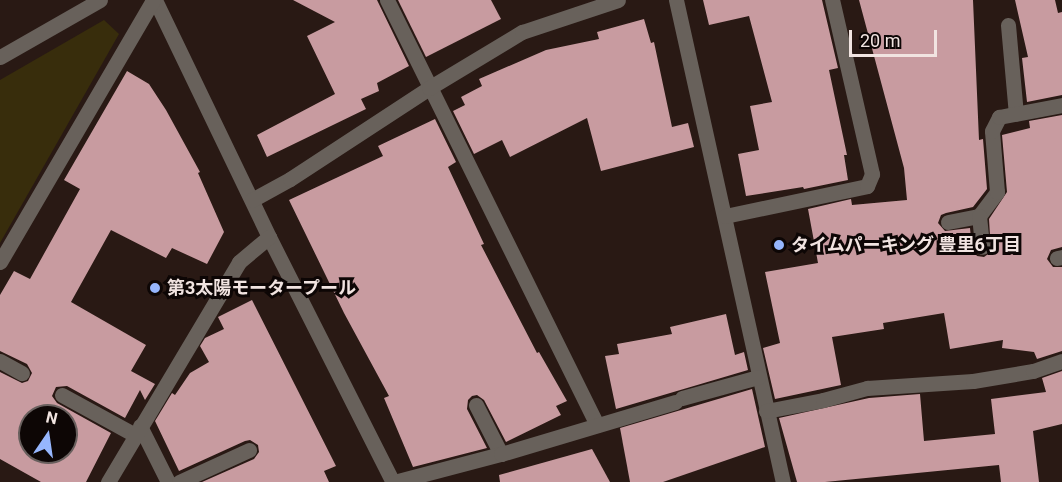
<!DOCTYPE html>
<meta charset="utf-8">
<style>
body{margin:0}
#map{position:relative;width:1062px;height:482px;overflow:hidden;background:#291914;font-family:Roboto,"Noto Sans JP",sans-serif}
div>[style]{position:absolute}
.green>*{inset:0;background:#382d0c}
.building>*{inset:0;background:#c89ba0}
.minor>*{height:15px;margin:-7.5px;padding:0 7.5px;transform-origin:7.5px;border-radius:7.5px;background:#68615b}
.dots>*{width:16px;height:16px;translate:-50% -50%;box-sizing:border-box;border:3px solid #0d0605;border-radius:50%}
span{translate:-50% -50%;white-space:nowrap;text-align:center;line-height:1.15;-webkit-text-stroke:6px #0d0605;paint-order:stroke}
.poi-label{font-size:18px;color:#f1e4e1;font-weight:700}
.left{translate:0 -50%;text-align:left}
.north{position:absolute;left:18px;top:404px;width:60px;height:60px;box-sizing:border-box;background:#0d0605;border:2px solid #685f5d;border-radius:50%;rotate:13deg;font-size:16px;font-weight:700;line-height:24px;text-align:center;color:#f1e4e1}
.north::after{content:'';display:block;margin:auto;width:21px;height:27px;background:#96b6fd;clip-path:polygon(50% 0,100% 100%,50% 72%,0 100%)}
.scale{position:absolute;left:849px;top:30px;width:88px;height:27px;box-sizing:border-box;border:3px solid #f1e4e1;border-top:0;padding-left:8px;font-size:18px;line-height:21px;white-space:nowrap;color:#f1e4e1;-webkit-text-stroke:4px #0d0605;paint-order:stroke}
</style>
<div id="map">
<div class="green">
<div style="clip-path:polygon(104px 20px,119px 34px,0 243px,0 80px)"></div>
</div>
<div class="building">
<div style="clip-path:polygon(293px 0,377px 0,409px 66px,377px 83px,379px 91px,361px 99px,366px 109px,267px 157px,257px 135px,335px 94px,307px 36px,335px 22px)"></div>
<div style="clip-path:polygon(398px 0,491px 0,501px 19px,426px 57px)"></div>
<div style="clip-path:polygon(703px 0,822px 0,838px 68px,829px 70px,847px 155px,844px 155px,848px 180px,804px 189px,803px 187px,746px 196px,738px 154px,759px 150px,750px 106px,772px 102px,749px 16px,709px 25px)"></div>
<div style="clip-path:polygon(859px 0,973px 0,979px 140px,983px 139px,987px 189px,973px 207px,946px 213px,941px 215px,938px 223px,945px 231px,970px 228px,972px 249px,977px 256px,984px 257px,991px 252px,989px 219px,1007px 192px,1002px 135px,1030px 128px,1029px 121px,1062px 115px,1062px 247px,1051px 250px,1047px 259px,1053px 267px,1062px 267px,1062px 351px,1037px 359px,1034px 352px,1002px 348px,1003px 340px,950px 349px,944px 313px,883px 323px,884px 329px,832px 337px,841px 385px,775px 399px,763px 348px,780px 343px,765px 272px,818px 263px,808px 209px,851px 199px,852px 205px,907px 200px,904px 168px)"></div>
<div style="clip-path:polygon(1015px 0,1055px 0,1058px 13px,1062px 12px,1062px 95px,1027px 102px,1022px 58px,1028px 57px)"></div>
<div style="clip-path:polygon(644px 19px,651px 43px,654px 42px,672px 127px,688px 123px,694px 147px,601px 171px,587px 118px,510px 157px,502px 140px,474px 154px,453px 111px,465px 105px,461px 97px,482px 86px,479px 79px,546px 50px,599px 39px,597px 32px)"></div>
<div style="clip-path:polygon(evenodd,127px 71px,149px 84px,166px 110px,200px 172px,198px 173px,224px 232px,207px 264px,172px 248px,166px 258px,111px 230px,71px 302px,146px 345px,131px 371px,155px 384px,145px 400px,140px 390px,125px 418px,67px 386px,56px 387px,52px 396px,57px 403px,111px 433px,86px 482px,41px 482px,0 459px,0 372px,22px 383px,28px 381px,32px 373px,27px 364px,0 351px,0 295px,14px 271px,30px 279px,80px 189px,64px 180px,127px 71px,30px 416px,66px 416px,66px 452px,30px 452px,30px 416px)"></div>
<div style="clip-path:polygon(435px 119px,456px 162px,448px 167px,484px 244px,481px 245px,537px 353px,539px 352px,567px 401px,556px 406px,561px 415px,506px 442px,484px 400px,477px 395px,472px 396px,468px 400px,467px 409px,487px 448px,413px 467px,384px 398px,389px 396px,344px 313px,289px 200px,383px 156px,378px 146px)"></div>
<div style="clip-path:polygon(252px 300px,336px 466px,324px 471px,329px 482px,202px 482px,254px 459px,259px 452px,258px 445px,250px 440px,245px 441px,179px 471px,155px 421px,172px 393px,175px 395px,190px 373px,209px 362px,200px 346px,205px 338px,224px 329px,218px 317px)"></div>
<div style="clip-path:polygon(726px 314px,735px 355px,744px 352px,748px 370px,616px 409px,605px 356px,619px 354px,617px 344px,672px 334px,670px 327px)"></div>
<div style="clip-path:polygon(1062px 371px,1062px 424px,1033px 431px,1039px 482px,1001px 482px,999px 465px,825px 482px,797px 482px,779px 418px,869px 398px,920px 394px,924px 441px,995px 434px,991px 399px,1046px 392px,1042px 378px)"></div>
<div style="clip-path:polygon(752px 389px,765px 447px,663px 482px,630px 482px,620px 428px)"></div>
<div style="clip-path:polygon(592px 449px,610px 482px,500px 482px,499px 475px)"></div>
</div>
<div class="minor">
<div style="left:155px;top:0;width:263px;rotate:64.3deg"></div>
<div style="left:269px;top:237px;width:275px;rotate:63.2deg"></div>
<div style="left:387px;top:0;width:474px;rotate:63.7deg"></div>
<div style="left:676px;top:0;width:494px;rotate:77.5deg"></div>
<div style="left:1008px;top:25px;width:89px;rotate:84.9deg"></div>
<div style="left:0;top:57px;width:115px;rotate:-29.7deg"></div>
<div style="left:252px;top:200px;width:43px;rotate:-28.9deg"></div>
<div style="left:290px;top:179px;width:166px;rotate:-33.2deg"></div>
<div style="left:429px;top:88px;width:109px;rotate:-31.1deg"></div>
<div style="left:522px;top:32px;width:101px;rotate:-18.4deg"></div>
<div style="left:725px;top:216px;width:145px;rotate:-11.9deg"></div>
<div style="left:867px;top:186px;width:13px;rotate:-67deg"></div>
<div style="left:872px;top:174px;width:179px;rotate:-102.9deg"></div>
<div style="left:979px;top:216px;width:30px;rotate:-53deg"></div>
<div style="left:997px;top:192px;width:61px;rotate:-94.7deg"></div>
<div style="left:992px;top:131px;width:16px;rotate:-63deg"></div>
<div style="left:999px;top:117px;width:64px;rotate:-10.8deg"></div>
<div style="left:948px;top:222px;width:32px;rotate:-11deg"></div>
<div style="left:979px;top:216px;width:31px;rotate:84deg"></div>
<div style="left:1057px;top:258px;width:5px;rotate:-11deg"></div>
<div style="left:0;top:262px;width:303px;rotate:-59.7deg"></div>
<div style="left:0;top:361px;width:25px;rotate:29deg"></div>
<div style="left:62px;top:395px;width:83px;rotate:28.7deg"></div>
<div style="left:682px;top:398px;width:79px;rotate:-15.4deg"></div>
<div style="left:476px;top:405px;width:55px;rotate:63deg"></div>
<div style="left:766px;top:411px;width:58px;rotate:-10.9deg"></div>
<div style="left:823px;top:400px;width:46px;rotate:-15.3deg"></div>
<div style="left:867px;top:388px;width:106px;rotate:-3.8deg"></div>
<div style="left:973px;top:381px;width:61px;rotate:-9.5deg"></div>
<div style="left:1033px;top:371px;width:31px;rotate:-19deg"></div>
<div style="left:140px;top:426px;width:63px;rotate:63.4deg"></div>
<div style="left:108px;top:482px;width:256px;rotate:-59.2deg"></div>
<div style="left:239px;top:262px;width:39px;rotate:-40deg"></div>
<div style="left:179px;top:482px;width:77px;rotate:-24.6deg"></div>
<div style="left:394px;top:482px;width:111px;rotate:-14.7deg"></div>
<div style="left:501px;top:454px;width:182px;rotate:-16.6deg"></div>
</div>
<div class="dots">
<div style="left:779px;top:245px;background:#96b6fd"></div>
<div style="left:155px;top:288px;background:#96b6fd"></div>
</div>
<div class="poi-label">
<span class="left" style="left:791px;top:245px">タイムパーキング 豊里6丁目</span>
<span class="left" style="left:167px;top:288px">第3太陽モータープール</span>
</div>
<div class="north">N</div>
<div class="scale">20 m</div>
</div>
